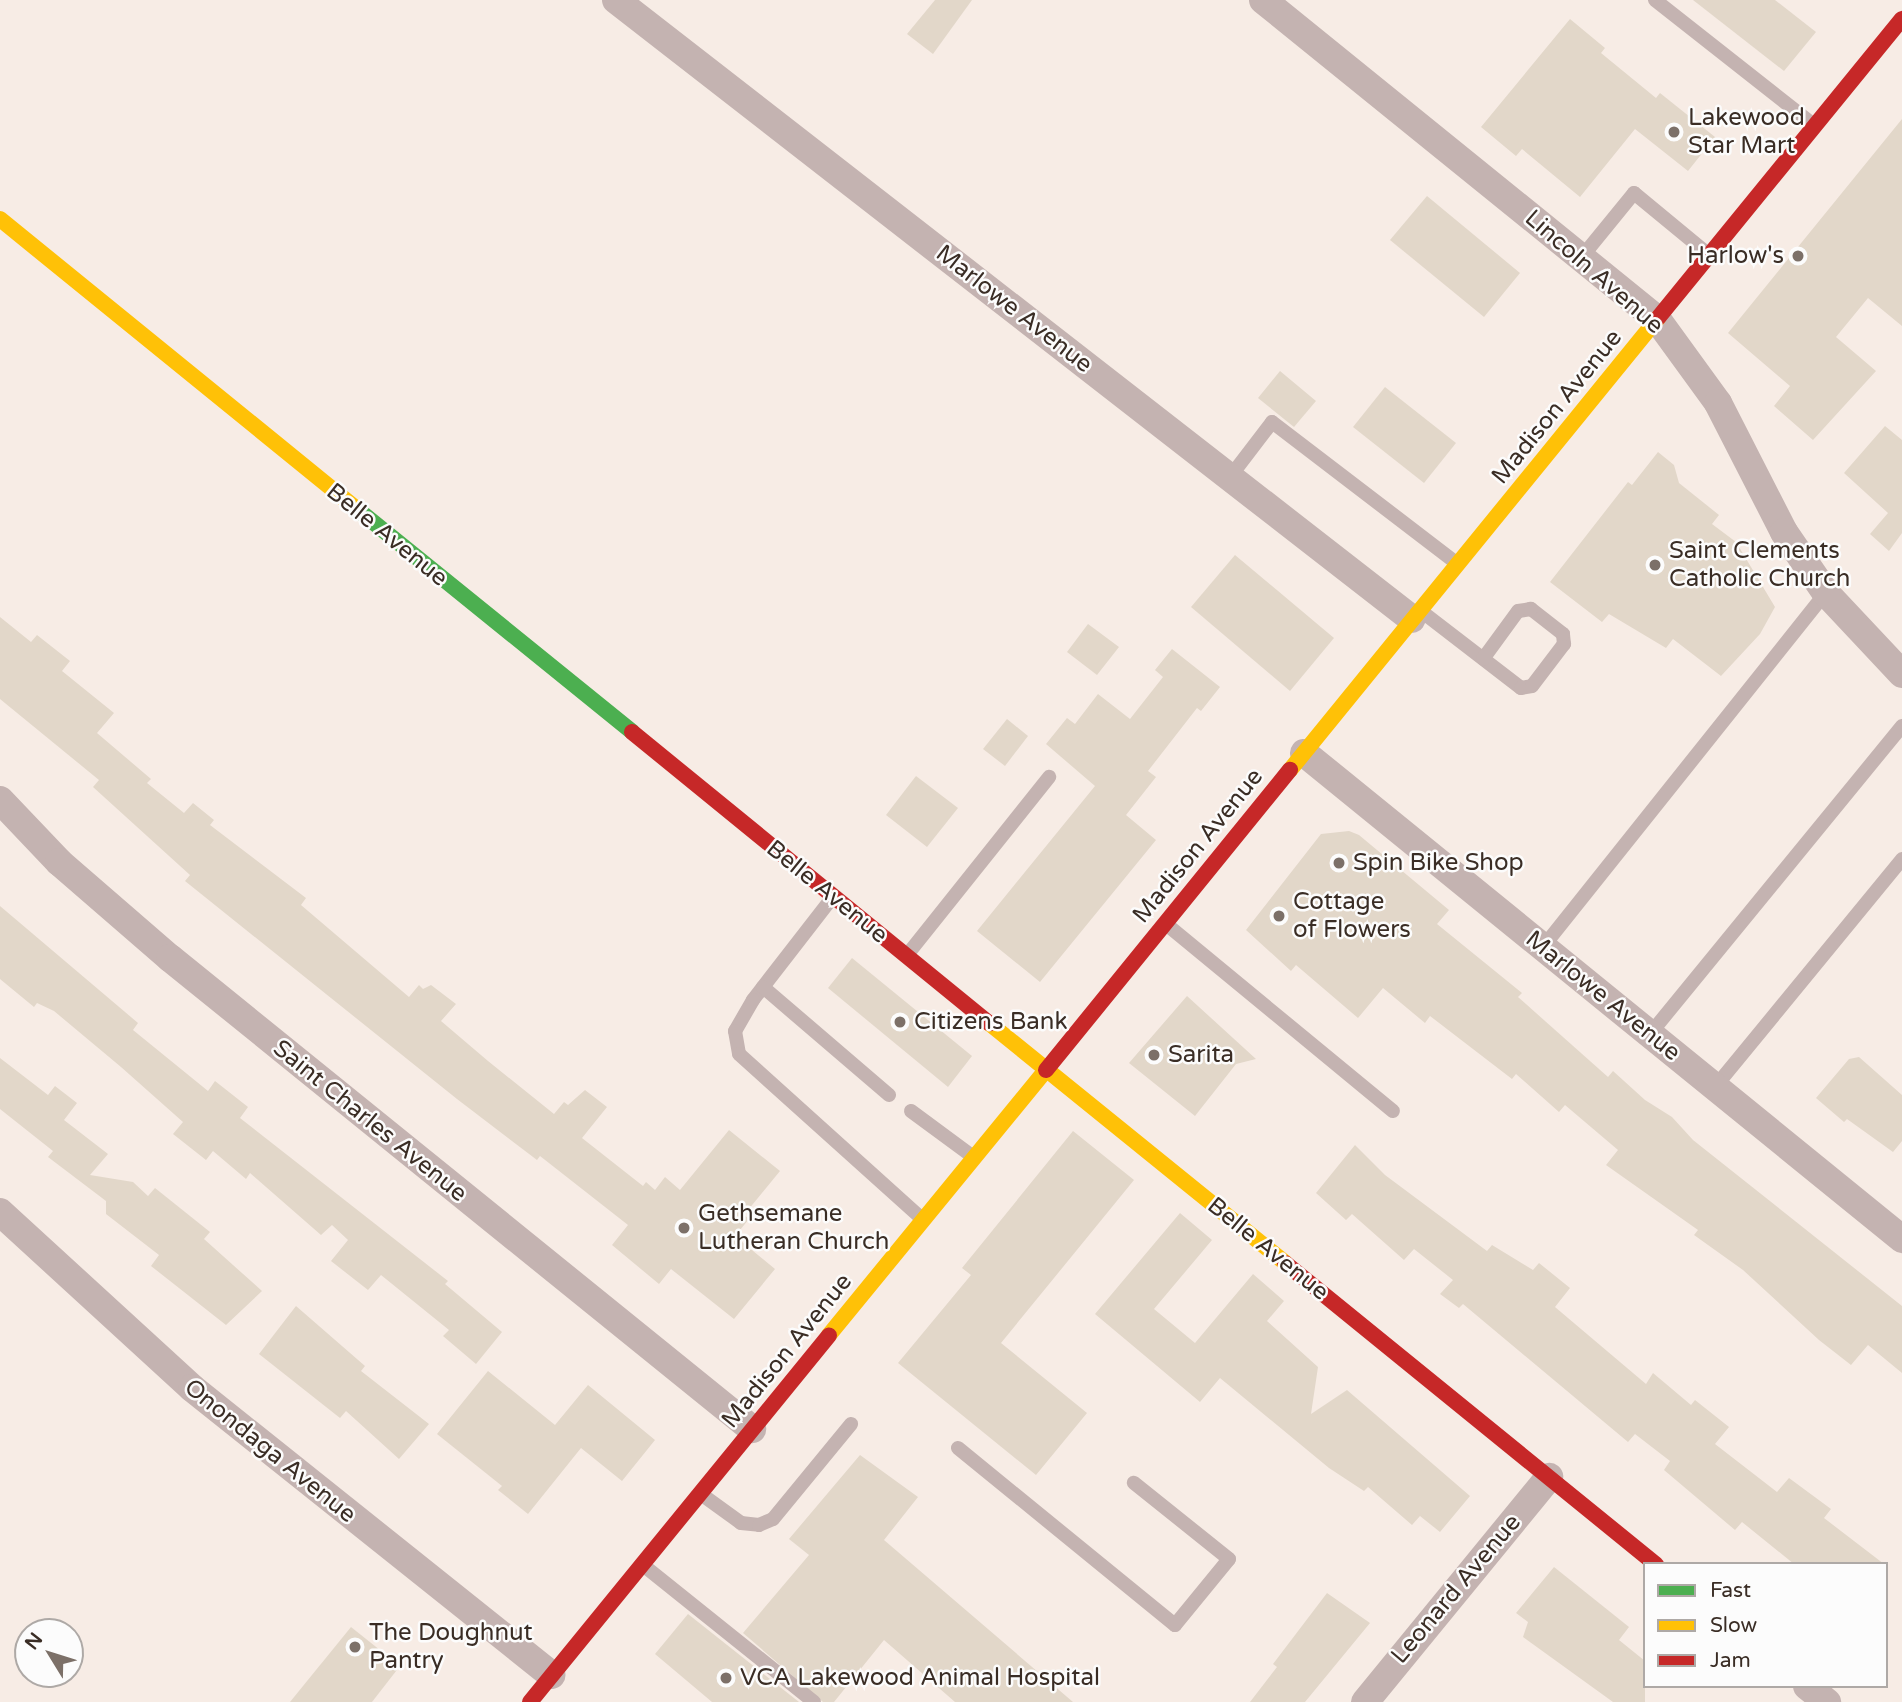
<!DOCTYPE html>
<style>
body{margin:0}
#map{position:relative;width:1902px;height:1702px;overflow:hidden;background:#f7ece5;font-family:"Varela Round",sans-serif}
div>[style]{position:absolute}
.building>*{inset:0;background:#e2d7c9}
.lane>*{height:14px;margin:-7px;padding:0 7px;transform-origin:7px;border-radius:7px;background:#c4b3b1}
.street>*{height:28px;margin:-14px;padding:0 14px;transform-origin:14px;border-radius:14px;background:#c4b3b1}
.fast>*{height:16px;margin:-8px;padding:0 8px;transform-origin:8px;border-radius:8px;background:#4caf50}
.slow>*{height:16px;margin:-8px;padding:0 8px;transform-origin:8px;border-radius:8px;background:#ffc107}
.jam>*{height:16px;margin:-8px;padding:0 8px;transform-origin:8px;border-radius:8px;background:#c62828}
.dots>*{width:19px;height:19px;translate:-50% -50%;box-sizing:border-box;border:4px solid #fcfcfc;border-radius:50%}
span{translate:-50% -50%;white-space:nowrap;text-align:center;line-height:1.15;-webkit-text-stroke:5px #fcfcfc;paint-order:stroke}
.poi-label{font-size:24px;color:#3a2d25}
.left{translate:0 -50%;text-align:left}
.right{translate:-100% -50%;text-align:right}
.street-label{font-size:24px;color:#3a2d25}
.legend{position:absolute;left:1643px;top:1562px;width:245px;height:126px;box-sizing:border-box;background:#fcfcfc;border:2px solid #aea9a6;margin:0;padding:9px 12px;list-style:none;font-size:21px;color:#3a2d25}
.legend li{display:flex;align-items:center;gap:14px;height:35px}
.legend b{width:35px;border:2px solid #aea9a6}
.north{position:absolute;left:14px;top:1618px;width:70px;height:70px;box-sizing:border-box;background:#fcfcfc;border:2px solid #aea9a6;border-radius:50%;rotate:308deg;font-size:19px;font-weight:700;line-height:28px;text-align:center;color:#3a2d25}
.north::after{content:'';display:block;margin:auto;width:24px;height:32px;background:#7c7068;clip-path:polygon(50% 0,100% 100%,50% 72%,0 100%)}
</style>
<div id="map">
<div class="building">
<div style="clip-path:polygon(935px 0,972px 0,933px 54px,907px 34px)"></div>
<div style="clip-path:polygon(1693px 0,1775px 0,1816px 32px,1784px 71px)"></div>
<div style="clip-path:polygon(1570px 19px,1605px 48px,1601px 53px,1656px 98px,1660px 93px,1715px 137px,1688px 171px,1635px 129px,1580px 197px,1522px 149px,1516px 156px,1481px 127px)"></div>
<div style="clip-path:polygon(1902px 119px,1902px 326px,1868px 298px,1836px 337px,1876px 371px,1813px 440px,1774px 406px,1790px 386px,1728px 333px)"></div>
<div style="clip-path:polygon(1427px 196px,1520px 273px,1484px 317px,1390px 240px)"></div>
<div style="clip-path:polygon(1280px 371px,1316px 401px,1294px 427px,1258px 398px)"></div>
<div style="clip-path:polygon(1385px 387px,1456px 443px,1424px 483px,1353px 427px)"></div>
<div style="clip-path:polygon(1885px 426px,1902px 440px,1902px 533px,1889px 551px,1870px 534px,1888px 513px,1844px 473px)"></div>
<div style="clip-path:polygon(1658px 452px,1674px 465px,1679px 483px,1719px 515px,1712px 524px,1736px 542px,1775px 607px,1760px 634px,1721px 676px,1673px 639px,1666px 648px,1609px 614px,1602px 622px,1550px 582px,1628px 482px,1632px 485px)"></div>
<div style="clip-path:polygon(1235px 555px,1334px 638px,1290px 691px,1191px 607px)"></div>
<div style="clip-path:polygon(0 617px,31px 642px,37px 635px,70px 661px,62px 671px,114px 713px,97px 733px,151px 779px,147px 783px,184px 813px,193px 803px,214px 820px,210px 825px,306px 898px,301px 905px,409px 997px,419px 985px,423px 989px,431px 985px,456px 1004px,441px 1021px,488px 1061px,554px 1114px,564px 1102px,568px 1105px,585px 1090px,607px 1107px,582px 1138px,643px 1186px,646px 1182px,655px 1190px,665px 1177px,680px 1190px,729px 1130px,780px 1171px,744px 1215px,749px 1219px,735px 1236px,775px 1269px,734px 1319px,671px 1269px,659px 1284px,612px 1245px,628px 1225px,540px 1156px,537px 1160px,457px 1099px,185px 881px,190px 875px,93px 787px,99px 780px,0 699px)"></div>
<div style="clip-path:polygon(1088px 624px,1119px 647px,1097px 675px,1067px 652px)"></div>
<div style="clip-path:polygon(1172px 649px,1220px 687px,1201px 711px,1197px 708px,1148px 771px,1156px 777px,1126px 815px,1156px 840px,1040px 982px,977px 931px,1095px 786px,1046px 744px,1067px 718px,1075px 724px,1098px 694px,1130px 719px,1163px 677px,1155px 670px)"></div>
<div style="clip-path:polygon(1007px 719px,1028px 736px,1005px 766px,983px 749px)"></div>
<div style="clip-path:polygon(916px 776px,958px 808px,927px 847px,886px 815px)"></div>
<div style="clip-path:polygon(1349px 831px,1359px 835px,1449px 910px,1437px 924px,1522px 993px,1518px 997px,1608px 1077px,1613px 1071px,1645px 1100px,1672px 1117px,1693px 1140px,1902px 1306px,1902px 1373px,1868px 1345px,1851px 1365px,1819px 1340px,1743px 1270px,1694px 1235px,1698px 1230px,1606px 1165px,1618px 1150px,1565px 1105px,1559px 1112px,1516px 1074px,1512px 1079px,1430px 1016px,1425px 1023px,1383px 988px,1358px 1018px,1296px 965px,1291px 971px,1246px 930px,1321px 834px)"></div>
<div style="clip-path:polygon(0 906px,138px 1023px,133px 1030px,208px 1091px,215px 1081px,248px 1107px,240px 1118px,448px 1281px,445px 1284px,502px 1332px,476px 1364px,443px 1336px,449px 1330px,381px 1275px,368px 1290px,331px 1261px,348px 1240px,332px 1225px,321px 1235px,250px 1173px,246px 1179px,213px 1151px,206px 1160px,173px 1134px,183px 1122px,121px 1067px,54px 1011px,37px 1003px,34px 1007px,0 979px)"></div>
<div style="clip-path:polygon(852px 958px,972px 1056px,948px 1087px,828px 988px)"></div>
<div style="clip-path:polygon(1187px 996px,1256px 1059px,1236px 1064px,1195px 1116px,1129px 1063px)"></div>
<div style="clip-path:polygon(1859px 1057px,1902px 1095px,1902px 1141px,1893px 1152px,1847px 1119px,1844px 1122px,1816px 1098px,1849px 1059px)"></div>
<div style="clip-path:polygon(0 1058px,48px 1095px,55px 1086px,77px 1103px,64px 1120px,108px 1154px,90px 1175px,133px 1182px,148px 1196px,155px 1188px,210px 1232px,204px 1239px,262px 1291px,226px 1325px,151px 1266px,159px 1255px,106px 1214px,106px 1201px,48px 1157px,53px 1151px,0 1109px)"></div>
<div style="clip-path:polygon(1073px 1131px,1134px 1180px,1001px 1343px,1087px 1413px,1036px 1475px,898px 1363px,971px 1275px,962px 1268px)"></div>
<div style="clip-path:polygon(1355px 1145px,1385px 1175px,1487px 1251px,1492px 1245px,1533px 1270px,1539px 1263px,1570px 1288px,1555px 1307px,1646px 1384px,1653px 1373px,1691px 1405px,1695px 1400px,1729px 1427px,1715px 1444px,1777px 1492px,1789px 1478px,1831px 1509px,1824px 1518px,1884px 1564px,1794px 1564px,1742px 1522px,1735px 1530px,1664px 1470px,1670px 1461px,1635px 1434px,1628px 1442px,1463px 1304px,1459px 1308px,1440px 1294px,1453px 1280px,1414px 1249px,1404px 1260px,1352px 1214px,1346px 1220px,1316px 1193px)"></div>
<div style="clip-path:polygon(1180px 1213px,1212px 1240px,1154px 1309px,1195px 1343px,1253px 1274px,1284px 1301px,1267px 1321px,1318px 1367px,1311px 1414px,1347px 1390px,1470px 1496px,1440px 1532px,1420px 1516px,1412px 1525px,1368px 1487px,1364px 1491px,1329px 1468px,1220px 1378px,1200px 1402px,1095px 1314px)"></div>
<div style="clip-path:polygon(296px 1306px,365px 1366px,361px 1371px,429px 1424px,399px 1459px,346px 1411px,340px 1418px,259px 1354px)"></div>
<div style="clip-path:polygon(488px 1371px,555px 1425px,588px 1385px,655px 1440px,622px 1481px,581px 1448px,528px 1514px,498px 1490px,502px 1486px,437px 1434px)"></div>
<div style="clip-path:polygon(860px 1455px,918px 1497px,884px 1540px,1073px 1702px,955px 1702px,884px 1640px,834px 1702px,823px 1702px,743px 1633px,809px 1555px,789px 1539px)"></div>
<div style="clip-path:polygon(1554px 1567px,1629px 1627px,1619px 1640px,1645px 1661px,1645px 1702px,1613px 1702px,1523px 1637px,1528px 1622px,1516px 1613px)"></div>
<div style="clip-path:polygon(1327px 1593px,1370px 1623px,1305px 1702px,1250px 1702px,1277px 1667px,1273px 1664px)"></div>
<div style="clip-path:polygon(688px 1614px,799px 1702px,712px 1702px,655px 1654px)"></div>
<div style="clip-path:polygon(351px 1627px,400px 1666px,372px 1702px,290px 1702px)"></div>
</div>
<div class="lane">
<div style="left:1655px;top:0;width:202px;rotate:38.2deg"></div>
<div style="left:1581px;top:258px;width:84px;rotate:-50.8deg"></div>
<div style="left:1634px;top:193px;width:96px;rotate:39.5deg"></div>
<div style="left:1230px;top:477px;width:69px;rotate:-52.6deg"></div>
<div style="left:1272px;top:422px;width:230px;rotate:37.4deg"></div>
<div style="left:1421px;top:611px;width:126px;rotate:37.6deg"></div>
<div style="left:1521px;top:688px;width:11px;rotate:-10deg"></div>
<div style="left:1532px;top:686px;width:53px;rotate:-52.7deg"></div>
<div style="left:1564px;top:644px;width:10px;rotate:-96deg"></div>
<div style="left:1563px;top:634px;width:41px;rotate:-142deg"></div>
<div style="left:1531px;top:609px;width:13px;rotate:171deg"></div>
<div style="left:1518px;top:611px;width:59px;rotate:126.1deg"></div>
<div style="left:832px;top:898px;width:129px;rotate:127.8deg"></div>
<div style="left:753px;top:1000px;width:36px;rotate:120deg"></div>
<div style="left:735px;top:1031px;width:23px;rotate:80deg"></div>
<div style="left:739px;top:1054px;width:246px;rotate:42deg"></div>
<div style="left:1166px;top:924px;width:294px;rotate:39.5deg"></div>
<div style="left:1543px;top:947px;width:453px;rotate:-51.4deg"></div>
<div style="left:907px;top:955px;width:228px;rotate:-51.4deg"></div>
<div style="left:763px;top:987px;width:166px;rotate:40.6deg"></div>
<div style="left:1650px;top:1034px;width:398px;rotate:-50.7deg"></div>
<div style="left:1715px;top:1087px;width:295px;rotate:-50.6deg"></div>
<div style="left:911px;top:1111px;width:76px;rotate:36.4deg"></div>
<div style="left:958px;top:1448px;width:280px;rotate:39.2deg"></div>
<div style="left:1175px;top:1625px;width:85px;rotate:-50.7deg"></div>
<div style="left:1229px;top:1559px;width:122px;rotate:-141.3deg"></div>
<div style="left:701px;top:1494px;width:49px;rotate:35.9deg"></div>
<div style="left:741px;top:1523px;width:18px;rotate:6deg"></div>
<div style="left:759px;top:1525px;width:15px;rotate:-23deg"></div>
<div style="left:773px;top:1519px;width:123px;rotate:-50.6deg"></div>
<div style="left:643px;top:1565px;width:219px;rotate:38.7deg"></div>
</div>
<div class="street">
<div style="left:616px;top:0;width:1008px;rotate:37.87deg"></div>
<div style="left:1263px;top:0;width:507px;rotate:39deg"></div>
<div style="left:1657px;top:319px;width:104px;rotate:54deg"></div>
<div style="left:1718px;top:403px;width:145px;rotate:62.9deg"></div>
<div style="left:1784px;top:532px;width:74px;rotate:55.5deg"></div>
<div style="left:1826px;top:593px;width:111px;rotate:46.8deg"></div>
<div style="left:1304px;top:753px;width:771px;rotate:39.1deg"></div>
<div style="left:0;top:800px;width:86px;rotate:46.4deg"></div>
<div style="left:59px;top:862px;width:147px;rotate:40.9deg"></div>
<div style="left:170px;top:958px;width:749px;rotate:38.98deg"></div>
<div style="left:0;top:1212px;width:260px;rotate:42.5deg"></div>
<div style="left:192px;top:1388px;width:460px;rotate:38.6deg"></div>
<div style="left:1807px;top:1686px;width:26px;rotate:39deg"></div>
<div style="left:1365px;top:1702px;width:291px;rotate:-50.7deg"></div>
</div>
<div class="fast">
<div style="left:357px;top:509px;width:354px;rotate:39deg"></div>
</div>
<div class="slow">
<div style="left:0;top:219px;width:460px;rotate:39.1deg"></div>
<div style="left:1290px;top:770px;width:583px;rotate:-50.85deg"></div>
<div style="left:989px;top:1023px;width:381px;rotate:39deg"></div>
<div style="left:829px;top:1335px;width:343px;rotate:-50.7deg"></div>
</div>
<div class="jam">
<div style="left:1658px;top:318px;width:386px;rotate:-50.8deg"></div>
<div style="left:632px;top:732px;width:461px;rotate:39.2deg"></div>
<div style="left:1046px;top:1070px;width:387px;rotate:-50.9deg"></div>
<div style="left:1285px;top:1263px;width:478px;rotate:39.1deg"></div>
<div style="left:530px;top:1702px;width:473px;rotate:-50.8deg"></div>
</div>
<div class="dots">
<div style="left:1674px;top:132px;background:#7c7068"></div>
<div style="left:1798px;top:256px;background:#7c7068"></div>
<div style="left:1655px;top:565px;background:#7c7068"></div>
<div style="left:1339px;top:863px;background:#7c7068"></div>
<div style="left:1279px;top:916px;background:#7c7068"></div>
<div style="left:900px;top:1022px;background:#7c7068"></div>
<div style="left:1154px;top:1055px;background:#7c7068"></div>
<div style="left:684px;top:1228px;background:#7c7068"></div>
<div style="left:355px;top:1647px;background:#7c7068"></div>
<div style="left:726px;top:1678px;background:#7c7068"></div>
</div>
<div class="poi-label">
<span class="left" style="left:1688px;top:132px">Lakewood<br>Star Mart</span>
<span class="right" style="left:1784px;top:256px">Harlow's</span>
<span class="left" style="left:1669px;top:565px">Saint Clements<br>Catholic Church</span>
<span class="left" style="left:1353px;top:863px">Spin Bike Shop</span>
<span class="left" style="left:1293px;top:916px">Cottage<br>of Flowers</span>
<span class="left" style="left:914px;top:1022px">Citizens Bank</span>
<span class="left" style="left:1168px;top:1055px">Sarita</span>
<span class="left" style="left:698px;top:1228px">Gethsemane<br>Lutheran Church</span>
<span class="left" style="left:369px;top:1647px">The Doughnut<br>Pantry</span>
<span class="left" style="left:740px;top:1678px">VCA Lakewood Animal Hospital</span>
</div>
<div class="street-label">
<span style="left:1594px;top:272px;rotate:41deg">Lincoln Avenue</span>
<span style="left:1014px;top:309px;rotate:38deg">Marlowe Avenue</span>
<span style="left:1557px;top:407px;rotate:-51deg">Madison Avenue</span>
<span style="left:387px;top:535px;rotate:39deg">Belle Avenue</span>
<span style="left:1198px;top:846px;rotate:-51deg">Madison Avenue</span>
<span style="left:827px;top:892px;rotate:39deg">Belle Avenue</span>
<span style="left:1603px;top:996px;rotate:39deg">Marlowe Avenue</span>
<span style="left:370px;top:1121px;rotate:39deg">Saint Charles Avenue</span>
<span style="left:1268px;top:1249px;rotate:39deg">Belle Avenue</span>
<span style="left:787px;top:1351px;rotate:-51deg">Madison Avenue</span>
<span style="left:270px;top:1451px;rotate:39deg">Onondaga Avenue</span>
<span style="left:1456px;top:1589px;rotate:-50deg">Leonard Avenue</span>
</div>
<ul class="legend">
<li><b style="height:9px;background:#4caf50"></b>Fast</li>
<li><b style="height:9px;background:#ffc107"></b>Slow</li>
<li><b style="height:9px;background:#c62828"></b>Jam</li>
</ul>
<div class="north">N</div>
</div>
